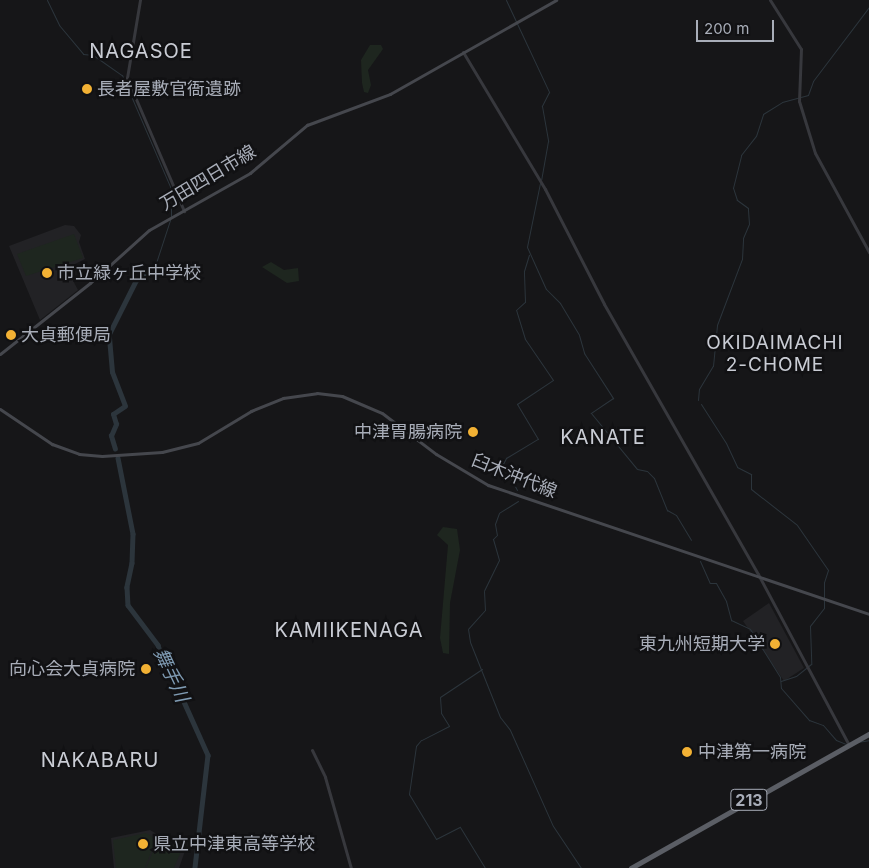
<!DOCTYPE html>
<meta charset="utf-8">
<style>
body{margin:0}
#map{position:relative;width:869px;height:868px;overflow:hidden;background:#161618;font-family:Inter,"Noto Sans JP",sans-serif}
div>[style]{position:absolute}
.built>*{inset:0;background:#222225}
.green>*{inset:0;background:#1e261f}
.stream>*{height:1px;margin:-0.5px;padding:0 0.5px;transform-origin:0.5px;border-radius:0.5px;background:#2c353c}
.river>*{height:4.5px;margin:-2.25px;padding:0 2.25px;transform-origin:2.25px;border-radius:2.25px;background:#2c353c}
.tertiary>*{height:3px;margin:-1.5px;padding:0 1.5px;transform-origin:1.5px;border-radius:1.5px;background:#37383d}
.secondary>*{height:3px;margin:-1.5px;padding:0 1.5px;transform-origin:1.5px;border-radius:1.5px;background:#45474d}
.trunk>*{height:4.5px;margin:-2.25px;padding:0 2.25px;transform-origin:2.25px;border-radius:2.25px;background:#5b5e65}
.dots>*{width:14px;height:14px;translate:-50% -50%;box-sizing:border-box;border:2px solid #111113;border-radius:50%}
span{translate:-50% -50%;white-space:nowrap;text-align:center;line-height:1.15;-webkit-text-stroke:5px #111113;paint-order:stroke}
.shield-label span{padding:1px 4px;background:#111113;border:1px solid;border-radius:4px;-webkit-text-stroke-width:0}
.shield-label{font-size:16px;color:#a8adb8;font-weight:700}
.poi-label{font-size:18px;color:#a8adb8}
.left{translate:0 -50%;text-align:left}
.right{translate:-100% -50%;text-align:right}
.street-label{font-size:18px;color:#a8adb8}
.neighbourhood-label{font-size:19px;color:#c9ccd4;letter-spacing:1px}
.water-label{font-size:19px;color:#7f9bb3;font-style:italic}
.quarter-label{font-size:20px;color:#c9ccd4;letter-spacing:1px}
.scale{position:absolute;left:696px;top:20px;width:78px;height:22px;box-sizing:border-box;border:2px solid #a8adb8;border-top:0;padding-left:6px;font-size:15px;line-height:18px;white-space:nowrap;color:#a8adb8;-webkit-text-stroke:4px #111113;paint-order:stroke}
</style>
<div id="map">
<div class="built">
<div style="clip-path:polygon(65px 225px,74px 226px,81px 235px,79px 242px,85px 259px,73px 265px,74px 272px,70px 275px,78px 290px,40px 320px,9px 246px)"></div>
<div style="clip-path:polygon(769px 603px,804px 668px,784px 681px,743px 621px)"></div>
<div style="clip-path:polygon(150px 830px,185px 851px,179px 868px,114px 868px,111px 838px)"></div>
</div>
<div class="green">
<div style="clip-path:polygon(370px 45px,381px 45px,383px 49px,368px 70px,371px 85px,368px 93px,364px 92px,362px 83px,361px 60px)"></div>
<div style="clip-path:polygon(74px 234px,83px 258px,26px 276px,17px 254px)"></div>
<div style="clip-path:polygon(271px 262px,284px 270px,298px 268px,299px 281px,287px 283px,262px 267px)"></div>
<div style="clip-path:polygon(443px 527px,457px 529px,460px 550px,450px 603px,449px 654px,443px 653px,440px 638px,448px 545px,437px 535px)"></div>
<div style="clip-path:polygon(146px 833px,156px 839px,145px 868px,116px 868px,113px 840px)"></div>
<div style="clip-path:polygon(158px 839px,182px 849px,174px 868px,146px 868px)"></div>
</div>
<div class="stream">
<div style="left:47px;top:0;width:28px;rotate:64deg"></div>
<div style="left:59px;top:25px;width:38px;rotate:50deg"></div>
<div style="left:83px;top:54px;width:10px;rotate:6deg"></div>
<div style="left:93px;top:55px;width:35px;rotate:35deg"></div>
<div style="left:122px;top:75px;width:139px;rotate:66.7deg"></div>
<div style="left:177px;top:203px;width:8px;rotate:140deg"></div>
<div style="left:171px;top:208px;width:8px;rotate:90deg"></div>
<div style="left:506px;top:0;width:102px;rotate:64.9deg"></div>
<div style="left:549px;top:92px;width:16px;rotate:117deg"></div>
<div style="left:542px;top:106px;width:36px;rotate:80deg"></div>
<div style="left:548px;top:141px;width:39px;rotate:100deg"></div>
<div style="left:540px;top:183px;width:65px;rotate:101.5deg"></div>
<div style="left:527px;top:247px;width:46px;rotate:65.7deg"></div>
<div style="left:546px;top:289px;width:20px;rotate:45deg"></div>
<div style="left:560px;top:303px;width:37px;rotate:59deg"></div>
<div style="left:579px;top:335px;width:19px;rotate:74deg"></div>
<div style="left:584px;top:353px;width:54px;rotate:57.2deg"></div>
<div style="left:613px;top:398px;width:27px;rotate:146deg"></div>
<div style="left:591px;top:413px;width:72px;rotate:50.6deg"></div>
<div style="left:637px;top:469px;width:10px;rotate:11deg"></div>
<div style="left:647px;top:471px;width:10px;rotate:45deg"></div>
<div style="left:654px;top:478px;width:35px;rotate:68deg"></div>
<div style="left:667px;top:510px;width:10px;rotate:29deg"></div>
<div style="left:676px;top:515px;width:29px;rotate:59deg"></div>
<div style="left:148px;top:273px;width:7px;rotate:-34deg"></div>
<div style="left:154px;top:269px;width:52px;rotate:-71.9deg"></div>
<div style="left:698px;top:400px;width:11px;rotate:-85deg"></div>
<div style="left:699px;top:389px;width:27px;rotate:-59deg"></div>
<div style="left:713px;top:366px;width:41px;rotate:-84.4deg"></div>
<div style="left:717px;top:325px;width:71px;rotate:-69.3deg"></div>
<div style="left:742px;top:259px;width:21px;rotate:-87deg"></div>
<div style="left:743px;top:238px;width:15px;rotate:-67deg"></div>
<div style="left:749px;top:224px;width:16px;rotate:-94deg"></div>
<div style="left:748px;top:208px;width:14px;rotate:-144deg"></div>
<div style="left:737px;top:200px;width:13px;rotate:-108deg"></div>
<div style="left:733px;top:188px;width:34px;rotate:-76deg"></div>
<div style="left:741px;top:155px;width:24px;rotate:-52deg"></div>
<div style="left:756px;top:136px;width:23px;rotate:-72deg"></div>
<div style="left:763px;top:114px;width:22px;rotate:-32deg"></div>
<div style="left:782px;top:102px;width:27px;rotate:-15deg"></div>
<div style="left:808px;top:95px;width:15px;rotate:-70deg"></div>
<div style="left:813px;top:81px;width:93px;rotate:-52.9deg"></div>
<div style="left:701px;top:404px;width:46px;rotate:57.3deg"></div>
<div style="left:726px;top:443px;width:26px;rotate:65deg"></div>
<div style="left:737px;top:467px;width:16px;rotate:27deg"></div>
<div style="left:751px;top:474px;width:15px;rotate:90deg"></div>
<div style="left:751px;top:489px;width:58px;rotate:38deg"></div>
<div style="left:797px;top:525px;width:55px;rotate:55.4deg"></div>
<div style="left:828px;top:570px;width:13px;rotate:108deg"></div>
<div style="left:824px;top:582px;width:26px;rotate:90deg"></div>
<div style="left:824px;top:608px;width:23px;rotate:128deg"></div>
<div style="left:810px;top:626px;width:38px;rotate:88deg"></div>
<div style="left:811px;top:664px;width:19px;rotate:141deg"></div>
<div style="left:796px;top:676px;width:16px;rotate:162deg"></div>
<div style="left:517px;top:490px;width:30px;rotate:-118deg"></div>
<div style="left:503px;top:464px;width:7px;rotate:-63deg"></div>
<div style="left:506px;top:458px;width:37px;rotate:-31deg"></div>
<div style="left:538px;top:439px;width:41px;rotate:-121deg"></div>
<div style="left:517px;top:404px;width:43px;rotate:-33.7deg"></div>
<div style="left:553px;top:380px;width:50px;rotate:-124.3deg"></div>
<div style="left:525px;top:339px;width:30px;rotate:-107deg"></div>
<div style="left:516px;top:310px;width:12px;rotate:-42deg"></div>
<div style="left:525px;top:302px;width:31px;rotate:-92deg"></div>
<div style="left:524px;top:271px;width:17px;rotate:-73deg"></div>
<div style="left:518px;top:501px;width:22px;rotate:148deg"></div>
<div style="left:499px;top:513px;width:12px;rotate:110deg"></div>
<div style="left:495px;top:524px;width:11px;rotate:80deg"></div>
<div style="left:497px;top:535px;width:6px;rotate:135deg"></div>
<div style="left:493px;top:539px;width:22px;rotate:74deg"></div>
<div style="left:499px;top:560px;width:34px;rotate:116deg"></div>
<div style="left:484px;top:591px;width:19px;rotate:87deg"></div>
<div style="left:485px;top:610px;width:25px;rotate:132deg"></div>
<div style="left:468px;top:629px;width:13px;rotate:81deg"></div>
<div style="left:470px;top:642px;width:81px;rotate:68.2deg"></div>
<div style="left:500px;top:717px;width:16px;rotate:52deg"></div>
<div style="left:510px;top:730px;width:105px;rotate:65.9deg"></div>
<div style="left:553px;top:826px;width:50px;rotate:56.3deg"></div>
<div style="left:700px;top:561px;width:24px;rotate:66deg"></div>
<div style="left:710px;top:583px;width:6px"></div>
<div style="left:716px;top:583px;width:21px;rotate:61deg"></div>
<div style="left:726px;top:601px;width:20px;rotate:75deg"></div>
<div style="left:731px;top:620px;width:21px;rotate:25deg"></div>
<div style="left:750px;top:629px;width:57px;rotate:58deg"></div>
<div style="left:780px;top:677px;width:11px;rotate:85deg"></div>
<div style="left:781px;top:688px;width:43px;rotate:48.8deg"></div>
<div style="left:809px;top:720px;width:15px;rotate:20deg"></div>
<div style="left:823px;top:725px;width:20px;rotate:49deg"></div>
<div style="left:836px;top:740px;width:11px;rotate:22deg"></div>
<div style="left:482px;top:669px;width:50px;rotate:146.3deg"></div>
<div style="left:440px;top:697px;width:16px;rotate:86deg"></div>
<div style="left:441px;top:713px;width:15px;rotate:58deg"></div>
<div style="left:449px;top:726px;width:31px;rotate:153deg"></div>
<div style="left:421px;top:740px;width:8px;rotate:130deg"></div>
<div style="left:416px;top:746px;width:49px;rotate:98.3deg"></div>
<div style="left:409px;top:794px;width:52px;rotate:59deg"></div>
<div style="left:436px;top:839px;width:27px;rotate:-27deg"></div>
<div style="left:460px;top:827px;width:48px;rotate:58.6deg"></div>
<div style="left:857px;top:742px;width:12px;rotate:-9deg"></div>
</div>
<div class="river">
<div style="left:115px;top:449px;width:14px;rotate:-107deg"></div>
<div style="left:111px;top:436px;width:13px;rotate:-67deg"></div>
<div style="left:116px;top:424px;width:10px;rotate:-107deg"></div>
<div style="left:113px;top:414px;width:14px;rotate:-34deg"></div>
<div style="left:125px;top:406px;width:36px;rotate:-111deg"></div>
<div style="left:112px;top:372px;width:38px;rotate:-95deg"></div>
<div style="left:109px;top:334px;width:60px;rotate:-63.4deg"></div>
<div style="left:136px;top:280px;width:14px;rotate:-30deg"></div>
<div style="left:118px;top:458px;width:77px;rotate:78.8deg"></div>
<div style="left:133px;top:534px;width:29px;rotate:92deg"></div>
<div style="left:132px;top:563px;width:25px;rotate:102deg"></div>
<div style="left:127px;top:587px;width:18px;rotate:87deg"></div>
<div style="left:128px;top:605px;width:50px;rotate:53.1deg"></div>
<div style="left:158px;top:645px;width:16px;rotate:72deg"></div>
<div style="left:163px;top:660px;width:21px;rotate:51deg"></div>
<div style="left:176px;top:676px;width:20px;rotate:75deg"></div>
<div style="left:181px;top:695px;width:66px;rotate:65.8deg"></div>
<div style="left:208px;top:755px;width:114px;rotate:96.6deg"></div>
</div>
<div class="tertiary">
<div style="left:140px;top:0;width:79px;rotate:99.5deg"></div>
<div style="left:127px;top:78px;width:145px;rotate:66.8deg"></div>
<div style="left:770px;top:0;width:58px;rotate:57.7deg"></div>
<div style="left:801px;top:49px;width:52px;rotate:92.2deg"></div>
<div style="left:799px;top:101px;width:54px;rotate:72.9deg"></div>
<div style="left:815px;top:153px;width:113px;rotate:61.4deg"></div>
<div style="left:463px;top:52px;width:160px;rotate:59.1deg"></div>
<div style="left:545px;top:189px;width:129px;rotate:62.8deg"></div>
<div style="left:604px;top:304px;width:311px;rotate:60.3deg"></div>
<div style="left:758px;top:574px;width:194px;rotate:62deg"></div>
<div style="left:312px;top:750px;width:30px;rotate:64deg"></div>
<div style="left:325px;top:777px;width:95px;rotate:74.1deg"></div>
</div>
<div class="secondary">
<div style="left:0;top:354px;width:115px;rotate:-38.3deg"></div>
<div style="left:90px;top:283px;width:79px;rotate:-41.9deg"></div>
<div style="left:149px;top:230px;width:116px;rotate:-29.4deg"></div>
<div style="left:250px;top:173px;width:75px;rotate:-40.1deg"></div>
<div style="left:307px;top:125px;width:89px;rotate:-20.5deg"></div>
<div style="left:390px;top:94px;width:191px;rotate:-29.5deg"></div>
<div style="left:0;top:409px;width:63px;rotate:33.9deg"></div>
<div style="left:52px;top:444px;width:29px;rotate:20deg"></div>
<div style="left:79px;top:454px;width:23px;rotate:5deg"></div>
<div style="left:102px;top:456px;width:60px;rotate:-3.8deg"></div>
<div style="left:162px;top:452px;width:37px;rotate:-14deg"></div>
<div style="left:198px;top:443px;width:62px;rotate:-31.1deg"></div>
<div style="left:251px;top:411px;width:35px;rotate:-22deg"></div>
<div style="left:283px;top:398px;width:34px;rotate:-8deg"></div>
<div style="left:317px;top:393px;width:25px;rotate:7deg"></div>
<div style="left:342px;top:396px;width:43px;rotate:23deg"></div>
<div style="left:382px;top:413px;width:68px;rotate:37.2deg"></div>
<div style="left:436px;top:454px;width:61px;rotate:30.8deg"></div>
<div style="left:488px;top:485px;width:402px;rotate:18.7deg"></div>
</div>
<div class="trunk">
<div style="left:631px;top:868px;width:273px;rotate:-29.4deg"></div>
</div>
<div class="dots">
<div style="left:87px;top:89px;background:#f2b134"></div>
<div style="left:47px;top:273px;background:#f2b134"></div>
<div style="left:11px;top:335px;background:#f2b134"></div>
<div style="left:473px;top:432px;background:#f2b134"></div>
<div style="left:775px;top:644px;background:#f2b134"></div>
<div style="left:146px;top:669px;background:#f2b134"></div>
<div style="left:687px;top:752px;background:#f2b134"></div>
<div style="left:143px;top:844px;background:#f2b134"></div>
</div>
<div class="shield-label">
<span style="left:749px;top:800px">213</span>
</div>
<div class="poi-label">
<span class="left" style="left:97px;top:89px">長者屋敷官衙遺跡</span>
<span class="left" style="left:57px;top:273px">市立緑ヶ丘中学校</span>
<span class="left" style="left:21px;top:335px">大貞郵便局</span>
<span class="right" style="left:462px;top:432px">中津胃腸病院</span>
<span class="right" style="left:765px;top:644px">東九州短期大学</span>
<span class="right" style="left:135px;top:669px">向心会大貞病院</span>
<span class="left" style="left:698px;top:752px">中津第一病院</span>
<span class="left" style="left:153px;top:844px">県立中津東高等学校</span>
</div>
<div class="street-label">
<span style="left:208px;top:178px;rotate:-31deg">万田四日市線</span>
<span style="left:514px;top:476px;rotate:22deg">臼木沖代線</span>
</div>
<div class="neighbourhood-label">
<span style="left:775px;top:354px">OKIDAIMACHI<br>2-CHOME</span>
</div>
<div class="water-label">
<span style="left:171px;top:675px;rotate:65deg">舞手川</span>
</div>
<div class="quarter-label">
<span style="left:141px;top:51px">NAGASOE</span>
<span style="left:603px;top:437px">KANATE</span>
<span style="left:349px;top:630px">KAMIIKENAGA</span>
<span style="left:100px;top:760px">NAKABARU</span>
</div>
<div class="scale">200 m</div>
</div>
